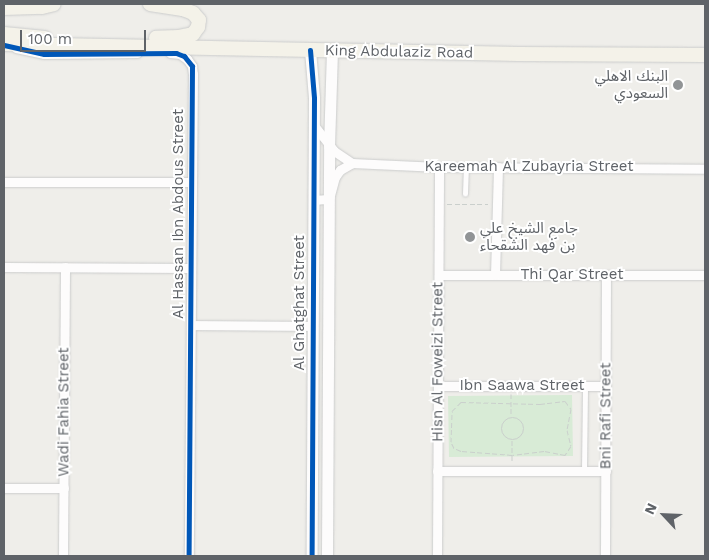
<!DOCTYPE html>
<meta charset="utf-8">
<style>
body{margin:0}
#map{position:relative;width:709px;height:560px;overflow:hidden;background:#efeeea;font-family:"Work Sans","Noto Sans Arabic",sans-serif}
div>[style]{position:absolute}
.green>*{inset:0;background:#d8ebd6}
.path>*{height:1px;margin-top:-0.5px;transform-origin:0;background:repeating-linear-gradient(90deg,#cacfcc 0 5px,transparent 0 7.5px)}
.path>.ring{margin:-0.5px;padding:0;box-sizing:content-box;background:none;border:1px solid #cacfcc;border-radius:50%}
.roads{filter:drop-shadow(0 0 1px #cbcccc) drop-shadow(0 0 1px #cbcccc)}
.service>*{height:4.5px;margin:-2.25px;padding:0 2.25px;transform-origin:2.25px;border-radius:2.25px;background:#fdfcfc}
.minor>*{height:9px;margin:-4.5px;padding:0 4.5px;transform-origin:4.5px;border-radius:4.5px;background:#fdfcfc}
.tertiary>*{height:11px;margin:-5.5px;padding:0 5.5px;transform-origin:5.5px;border-radius:5.5px;background:#fdfcfc}
.primary>*{height:14px;margin:-7px;padding:0 7px;transform-origin:7px;border-radius:7px;background:#f4f2e9}
.cycleway>*{height:5px;margin:-2.5px;padding:0 2.5px;transform-origin:2.5px;border-radius:2.5px;background:#0057b8}
.dots>*{width:14px;height:14px;translate:-50% -50%;box-sizing:border-box;border:2px solid #fff;border-radius:50%}
span{translate:-50% -50%;white-space:nowrap;text-align:center;line-height:1.15;-webkit-text-stroke:4px #fff;paint-order:stroke}
.street-label{font-size:15px;color:#5f6368}
.poi-label{font-size:15px;color:#5f6368}
.right{translate:-100% -50%;text-align:right}
.left{translate:0 -50%;text-align:left}
.frame{position:absolute;inset:0;border:5px solid #5f6368;pointer-events:none}
.north{position:absolute;left:639px;top:490px;width:50px;height:50px;-webkit-text-stroke:4px #fff;paint-order:stroke;rotate:295deg;font-size:14px;font-weight:700;line-height:20px;text-align:center;color:#5f6368}
.north::after{content:'';display:block;margin:auto;width:18px;height:22px;background:#5f6368;clip-path:polygon(50% 0,100% 100%,50% 72%,0 100%)}
.scale{position:absolute;left:20px;top:30px;width:126px;height:22px;box-sizing:border-box;border:2px solid #5f6368;border-top:0;padding-left:6px;font-size:15px;line-height:18px;white-space:nowrap;color:#5f6368;-webkit-text-stroke:4px #fff;paint-order:stroke}
</style>
<div id="map">
<div class="green">
<div style="clip-path:polygon(572px 395px,573px 456px,449px 457px,448px 396px)"></div>
</div>
<div class="path">
<div style="left:447px;top:204px;width:41px"></div>
<div style="left:511px;top:394px;width:21px;rotate:90deg"></div>
<div style="left:565px;top:401px;width:10px;rotate:53deg"></div>
<div style="left:571px;top:409px;width:21px;rotate:101deg"></div>
<div style="left:567px;top:430px;width:16px;rotate:76deg"></div>
<div style="left:571px;top:446px;width:11px;rotate:124deg"></div>
<div style="left:565px;top:455px;width:21px;rotate:-169deg"></div>
<div style="left:544px;top:451px;width:32px;rotate:173deg"></div>
<div style="left:512px;top:455px;width:51px;rotate:-175.5deg"></div>
<div style="left:461px;top:451px;width:8px;rotate:-157deg"></div>
<div style="left:454px;top:448px;width:7px;rotate:-117deg"></div>
<div style="left:451px;top:442px;width:31px;rotate:-88deg"></div>
<div style="left:452px;top:411px;width:13px;rotate:-45deg"></div>
<div style="left:461px;top:402px;width:79px;rotate:1.5deg"></div>
<div style="left:540px;top:404px;width:25px;rotate:-7deg"></div>
<div class="ring" style="left:501px;top:417px;width:21px;height:21px"></div>
<div style="left:512px;top:440px;width:21px;rotate:90deg"></div>
</div>
<div class="roads">
<div class="service">
<div style="left:465px;top:194px;width:27px;rotate:-88deg"></div>
<div style="left:584px;top:471px;width:85px;rotate:-89.3deg"></div>
</div>
<div class="minor">
<div style="left:16px;top:48px;width:29px;rotate:12deg"></div>
<div style="left:44px;top:54px;width:93px;rotate:-0.6deg"></div>
<div style="left:170px;top:53px;width:10px;rotate:6deg"></div>
<div style="left:180px;top:54px;width:9px;rotate:36deg"></div>
<div style="left:187px;top:59px;width:9px;rotate:54deg"></div>
<div style="left:192px;top:66px;width:8px;rotate:83deg"></div>
<div style="left:193px;top:74px;width:482px;rotate:90.5deg"></div>
<div style="left:313px;top:124px;width:34px;rotate:52deg"></div>
<div style="left:334px;top:151px;width:22px;rotate:34deg"></div>
<div style="left:4px;top:182px;width:188px"></div>
<div style="left:313px;top:200px;width:16px;rotate:-4deg"></div>
<div style="left:329px;top:199px;width:23px;rotate:-75deg"></div>
<div style="left:335px;top:177px;width:9px;rotate:-54deg"></div>
<div style="left:340px;top:170px;width:14px;rotate:-30deg"></div>
<div style="left:352px;top:163px;width:87px;rotate:2.6deg"></div>
<div style="left:439px;top:167px;width:266px;rotate:0.4deg"></div>
<div style="left:4px;top:267px;width:187px;rotate:0.3deg"></div>
<div style="left:439px;top:275px;width:266px"></div>
<div style="left:495px;top:275px;width:108px;rotate:-88.4deg"></div>
<div style="left:191px;top:325px;width:121px;rotate:0.5deg"></div>
<div style="left:438px;top:386px;width:168px"></div>
<div style="left:437px;top:471px;width:169px"></div>
<div style="left:4px;top:488px;width:60px"></div>
<div style="left:63px;top:556px;width:289px;rotate:-89.6deg"></div>
<div style="left:437px;top:556px;width:389px;rotate:-89.7deg"></div>
<div style="left:605px;top:556px;width:280px;rotate:-89.8deg"></div>
</div>
<div class="tertiary">
<div style="left:310px;top:50px;width:48px;rotate:85.2deg"></div>
<div style="left:314px;top:98px;width:458px;rotate:90.3deg"></div>
<div style="left:327px;top:556px;width:410px;rotate:-89.7deg"></div>
<div style="left:329px;top:146px;width:96px;rotate:-88.2deg"></div>
</div>
<div class="primary">
<div style="left:150px;top:4px;width:33px;rotate:9deg"></div>
<div style="left:183px;top:9px;width:11px;rotate:22deg"></div>
<div style="left:193px;top:13px;width:9px;rotate:49deg"></div>
<div style="left:199px;top:20px;width:7px;rotate:98deg"></div>
<div style="left:198px;top:27px;width:9px;rotate:126deg"></div>
<div style="left:193px;top:34px;width:14px;rotate:168deg"></div>
<div style="left:179px;top:37px;width:23px;rotate:178deg"></div>
<div style="left:4px;top:8px;width:38px;rotate:-2deg"></div>
<div style="left:42px;top:7px;width:12px;rotate:-14deg"></div>
<div style="left:4px;top:34px;width:41px;rotate:5.6deg"></div>
<div style="left:4px;top:44px;width:514px;rotate:1.11deg"></div>
<div style="left:518px;top:54px;width:187px;rotate:0.3deg"></div>
</div>
</div>
<div class="cycleway">
<div style="left:4px;top:45px;width:41px;rotate:12.7deg"></div>
<div style="left:44px;top:54px;width:132px;rotate:-0.4deg"></div>
<div style="left:176px;top:53px;width:9px;rotate:21deg"></div>
<div style="left:184px;top:56px;width:13px;rotate:51deg"></div>
<div style="left:192px;top:66px;width:490px;rotate:90.4deg"></div>
<div style="left:310px;top:50px;width:48px;rotate:85.2deg"></div>
<div style="left:314px;top:98px;width:458px;rotate:90.3deg"></div>
</div>
<div class="dots">
<div style="left:678px;top:85px;background:#919496"></div>
<div style="left:470px;top:237px;background:#919496"></div>
</div>
<div class="street-label">
<span style="left:399px;top:52px;rotate:1deg">King Abdulaziz Road</span>
<span style="left:529px;top:167px">Kareemah Al Zubayria Street</span>
<span style="left:179px;top:214px;rotate:-90deg">Al Hassan Ibn Abdous Street</span>
<span style="left:572px;top:275px">Thi Qar Street</span>
<span style="left:300px;top:303px;rotate:-90deg">Al Ghatghat Street</span>
<span style="left:438px;top:362px;rotate:-90deg">Hisn Al Foweizi Street</span>
<span style="left:522px;top:386px">Ibn Saawa Street</span>
<span style="left:64px;top:412px;rotate:-90deg">Wadi Fahia Street</span>
<span style="left:606px;top:416px;rotate:-90deg">Bni Rafi Street</span>
</div>
<div class="poi-label">
<span class="right" style="left:668px;top:85px">البنك الاهلي<br>السعودي</span>
<span class="left" style="left:480px;top:237px">جامع الشيخ علي<br>بن فهد الشقحاء</span>
</div>
<div class="frame"></div>
<div class="north">N</div>
<div class="scale">100 m</div>
</div>
